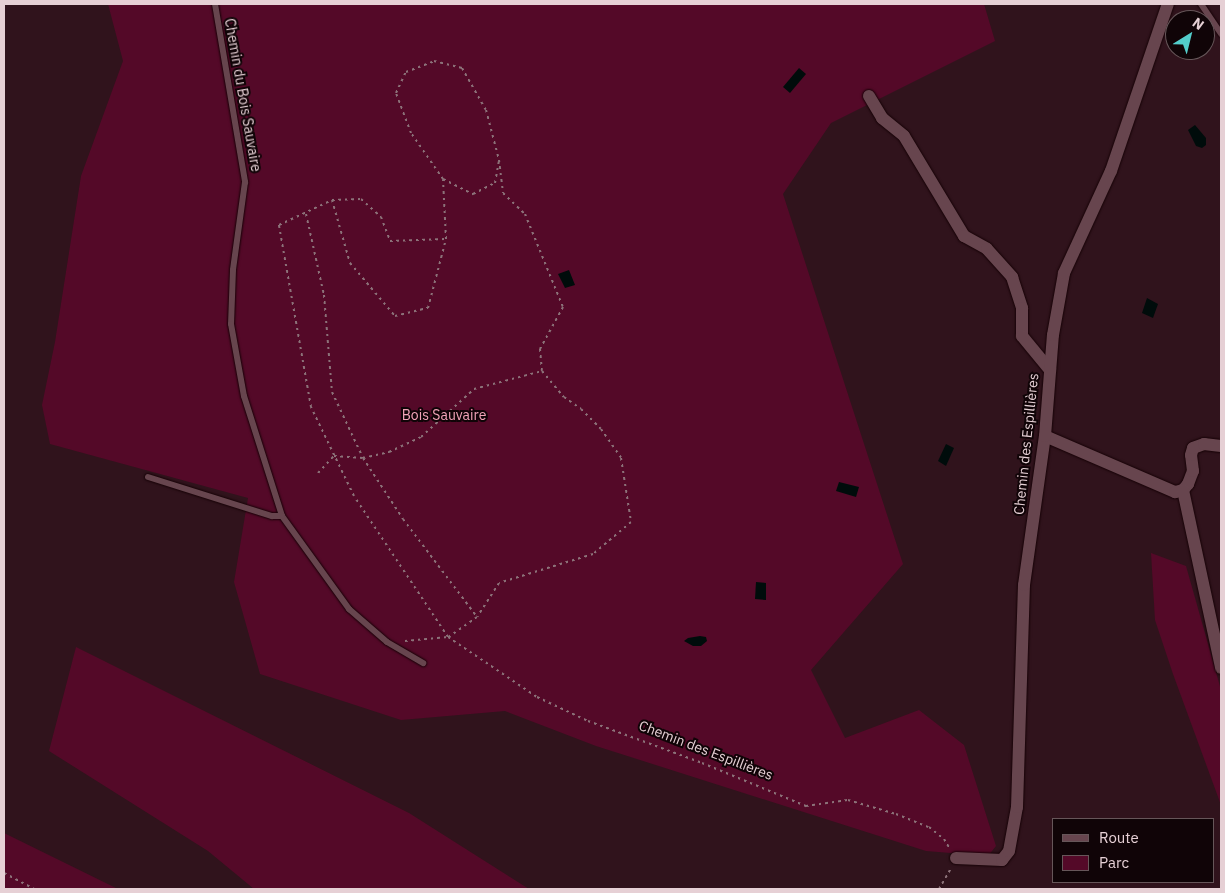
<!DOCTYPE html>
<meta charset="utf-8">
<style>
body{margin:0}
#map{position:relative;width:1225px;height:893px;overflow:hidden;background:#30131c;font-family:"IBM Plex Sans",sans-serif}
div>[style]{position:absolute}
.green>*{inset:0;background:#540928}
.water>*{inset:0;background:#000c0b}
.path>*{height:2px;margin-top:-1px;transform-origin:0;background:repeating-linear-gradient(90deg,#8c7279 0 2.5px,transparent 0 6.5px)}
.roads{filter:drop-shadow(0 0 1px #160106) drop-shadow(0 0 1px #160106)}
.service>*{height:6px;margin:-3px;padding:0 3px;transform-origin:3px;border-radius:3px;background:#67454e}
.minor>*{height:12px;margin:-6px;padding:0 6px;transform-origin:6px;border-radius:6px;background:#67454e}
span{translate:-50% -50%;white-space:nowrap;text-align:center;line-height:1.15;-webkit-text-stroke:4px #100407;paint-order:stroke}
.street-label{font-size:14px;color:#e6d0d5}
.park-label{font-size:14px;color:#f3a4b9}
.frame{position:absolute;inset:0;border:5px solid #e6d0d5;pointer-events:none}
.legend{position:absolute;left:1052px;top:818px;width:162px;height:65px;box-sizing:border-box;background:#100407;border:1px solid #665659;margin:0;padding:6px 9px;list-style:none;font-size:15px;color:#e6d0d5}
.legend li{display:flex;align-items:center;gap:10px;height:25px}
.legend b{width:25px;border:1px solid #665659}
.north{position:absolute;left:1165px;top:10px;width:50px;height:50px;box-sizing:border-box;background:#100407;border:1px solid #665659;border-radius:50%;rotate:36deg;font-size:14px;font-weight:700;line-height:20px;text-align:center;color:#e6d0d5}
.north::after{content:'';display:block;margin:auto;width:18px;height:22px;background:#53cdcb;clip-path:polygon(50% 0,100% 100%,50% 72%,0 100%)}
</style>
<div id="map">
<div class="green">
<div style="clip-path:polygon(108px 4px,984px 4px,995px 41px,831px 123px,783px 194px,903px 564px,811px 670px,845px 738px,919px 710px,964px 745px,996px 846px,988px 856px,926px 851px,596px 746px,505px 711px,401px 720px,260px 674px,234px 582px,248px 498px,50px 444px,42px 405px,55px 342px,81px 176px,123px 61px)"></div>
<div style="clip-path:polygon(1151px 553px,1186px 566px,1221px 690px,1221px 805px,1173px 674px,1155px 620px)"></div>
<div style="clip-path:polygon(76px 647px,409px 813px,529px 889px,254px 889px,208px 851px,49px 751px)"></div>
<div style="clip-path:polygon(4px 833px,118px 889px,4px 889px)"></div>
</div>
<div class="water">
<div style="clip-path:polygon(799px 68px,806px 74px,790px 93px,783px 87px)"></div>
<div style="clip-path:polygon(1195px 125px,1206px 138px,1206px 145px,1202px 148px,1196px 146px,1188px 130px)"></div>
<div style="clip-path:polygon(569px 270px,575px 285px,565px 288px,558px 274px)"></div>
<div style="clip-path:polygon(1147px 298px,1158px 304px,1153px 318px,1142px 313px)"></div>
<div style="clip-path:polygon(946px 444px,954px 448px,946px 466px,938px 461px)"></div>
<div style="clip-path:polygon(839px 482px,859px 487px,856px 497px,836px 491px)"></div>
<div style="clip-path:polygon(756px 582px,766px 583px,766px 600px,755px 599px)"></div>
<div style="clip-path:polygon(700px 636px,706px 637px,707px 641px,701px 646px,693px 646px,684px 641px,688px 638px)"></div>
</div>
<div class="path">
<div style="left:434px;top:61px;width:29px;rotate:14deg"></div>
<div style="left:462px;top:68px;width:48px;rotate:60.3deg"></div>
<div style="left:486px;top:110px;width:52px;rotate:75.4deg"></div>
<div style="left:499px;top:160px;width:33px;rotate:83deg"></div>
<div style="left:503px;top:193px;width:30px;rotate:44deg"></div>
<div style="left:525px;top:214px;width:100px;rotate:67.8deg"></div>
<div style="left:563px;top:307px;width:48px;rotate:118.7deg"></div>
<div style="left:540px;top:349px;width:22px;rotate:85deg"></div>
<div style="left:542px;top:371px;width:34px;rotate:50deg"></div>
<div style="left:564px;top:397px;width:21px;rotate:35deg"></div>
<div style="left:581px;top:409px;width:28px;rotate:45deg"></div>
<div style="left:601px;top:429px;width:35px;rotate:55deg"></div>
<div style="left:621px;top:458px;width:65px;rotate:81.1deg"></div>
<div style="left:631px;top:522px;width:50px;rotate:139.9deg"></div>
<div style="left:593px;top:554px;width:98px;rotate:162.9deg"></div>
<div style="left:499px;top:583px;width:40px;rotate:122.9deg"></div>
<div style="left:477px;top:617px;width:35px;rotate:145deg"></div>
<div style="left:448px;top:637px;width:169px;rotate:-123.7deg"></div>
<div style="left:354px;top:496px;width:99px;rotate:-115.8deg"></div>
<div style="left:311px;top:407px;width:185px;rotate:-100deg"></div>
<div style="left:279px;top:225px;width:59px;rotate:-25.3deg"></div>
<div style="left:332px;top:200px;width:66px;rotate:74.1deg"></div>
<div style="left:350px;top:263px;width:70px;rotate:49.7deg"></div>
<div style="left:395px;top:316px;width:34px;rotate:-14deg"></div>
<div style="left:428px;top:308px;width:71px;rotate:-75.4deg"></div>
<div style="left:446px;top:239px;width:60px;rotate:-92.9deg"></div>
<div style="left:443px;top:179px;width:56px;rotate:-124.8deg"></div>
<div style="left:411px;top:133px;width:43px;rotate:-110.6deg"></div>
<div style="left:396px;top:93px;width:23px;rotate:-65deg"></div>
<div style="left:406px;top:72px;width:30px;rotate:-21deg"></div>
<div style="left:443px;top:179px;width:34px;rotate:27deg"></div>
<div style="left:473px;top:194px;width:25px;rotate:-27deg"></div>
<div style="left:495px;top:183px;width:22px;rotate:-80deg"></div>
<div style="left:332px;top:200px;width:29px;rotate:-2deg"></div>
<div style="left:361px;top:199px;width:27px;rotate:42deg"></div>
<div style="left:381px;top:217px;width:26px;rotate:69deg"></div>
<div style="left:390px;top:241px;width:55px;rotate:-2.1deg"></div>
<div style="left:306px;top:214px;width:83px;rotate:77.5deg"></div>
<div style="left:324px;top:295px;width:97px;rotate:85.3deg"></div>
<div style="left:332px;top:392px;width:73px;rotate:64.8deg"></div>
<div style="left:363px;top:458px;width:73px;rotate:56.7deg"></div>
<div style="left:403px;top:519px;width:123px;rotate:52.9deg"></div>
<div style="left:318px;top:473px;width:23px;rotate:-47deg"></div>
<div style="left:334px;top:456px;width:29px;rotate:4deg"></div>
<div style="left:363px;top:458px;width:27px;rotate:-13deg"></div>
<div style="left:389px;top:452px;width:35px;rotate:-25deg"></div>
<div style="left:421px;top:437px;width:72px;rotate:-42.2deg"></div>
<div style="left:474px;top:389px;width:70px;rotate:-14.8deg"></div>
<div style="left:405px;top:641px;width:43px;rotate:-5.3deg"></div>
<div style="left:448px;top:637px;width:107px;rotate:34deg"></div>
<div style="left:537px;top:697px;width:56px;rotate:25.2deg"></div>
<div style="left:588px;top:721px;width:121px;rotate:20.2deg"></div>
<div style="left:702px;top:763px;width:113px;rotate:22.5deg"></div>
<div style="left:806px;top:806px;width:42px;rotate:-8.1deg"></div>
<div style="left:848px;top:800px;width:50px;rotate:16.3deg"></div>
<div style="left:896px;top:814px;width:35px;rotate:22deg"></div>
<div style="left:929px;top:827px;width:19px;rotate:39deg"></div>
<div style="left:944px;top:839px;width:12px;rotate:59deg"></div>
<div style="left:4px;top:873px;width:34px;rotate:28deg"></div>
<div style="left:939px;top:889px;width:24px;rotate:-60deg"></div>
</div>
<div class="roads">
<div class="service">
<div style="left:215px;top:4px;width:181px;rotate:80.4deg"></div>
<div style="left:245px;top:182px;width:89px;rotate:97.8deg"></div>
<div style="left:233px;top:270px;width:54px;rotate:92.1deg"></div>
<div style="left:231px;top:324px;width:73px;rotate:79.8deg"></div>
<div style="left:244px;top:396px;width:126px;rotate:72.4deg"></div>
<div style="left:282px;top:516px;width:115px;rotate:54.2deg"></div>
<div style="left:349px;top:609px;width:50px;rotate:41deg"></div>
<div style="left:387px;top:642px;width:42px;rotate:30.3deg"></div>
<div style="left:1201px;top:4px;width:36px;rotate:56deg"></div>
<div style="left:148px;top:477px;width:130px;rotate:17.5deg"></div>
<div style="left:272px;top:516px;width:10px"></div>
</div>
<div class="minor">
<div style="left:869px;top:96px;width:26px;rotate:59deg"></div>
<div style="left:882px;top:118px;width:28px;rotate:39deg"></div>
<div style="left:904px;top:136px;width:117px;rotate:59deg"></div>
<div style="left:964px;top:236px;width:26px;rotate:29deg"></div>
<div style="left:987px;top:249px;width:38px;rotate:48deg"></div>
<div style="left:1012px;top:277px;width:33px;rotate:72deg"></div>
<div style="left:1022px;top:308px;width:28px;rotate:90deg"></div>
<div style="left:1022px;top:336px;width:44px;rotate:50.5deg"></div>
<div style="left:1045px;top:436px;width:142px;rotate:23.3deg"></div>
<div style="left:1175px;top:492px;width:8px;rotate:-14deg"></div>
<div style="left:1183px;top:490px;width:8px;rotate:-50deg"></div>
<div style="left:1188px;top:484px;width:14px;rotate:-69deg"></div>
<div style="left:1193px;top:471px;width:16px;rotate:-97deg"></div>
<div style="left:1191px;top:455px;width:7px;rotate:-74deg"></div>
<div style="left:1193px;top:448px;width:12px;rotate:-20deg"></div>
<div style="left:1204px;top:444px;width:17px;rotate:7deg"></div>
<div style="left:1183px;top:490px;width:182px;rotate:77.9deg"></div>
<div style="left:956px;top:858px;width:46px;rotate:2.5deg"></div>
<div style="left:1002px;top:860px;width:11px;rotate:-52deg"></div>
<div style="left:1009px;top:851px;width:45px;rotate:-79.7deg"></div>
<div style="left:1017px;top:807px;width:222px;rotate:-88.2deg"></div>
<div style="left:1024px;top:585px;width:150px;rotate:-82deg"></div>
<div style="left:1045px;top:436px;width:101px;rotate:-85.5deg"></div>
<div style="left:1053px;top:335px;width:63px;rotate:-79.9deg"></div>
<div style="left:1064px;top:273px;width:112px;rotate:-65.3deg"></div>
<div style="left:1111px;top:171px;width:176px;rotate:-71.2deg"></div>
</div>
</div>
<div class="street-label">
<span style="left:243px;top:95px;rotate:80deg">Chemin du Bois Sauvaire</span>
<span style="left:1026px;top:444px;rotate:-84deg">Chemin des Espillières</span>
<span style="left:706px;top:750px;rotate:21deg">Chemin des Espillières</span>
</div>
<div class="park-label">
<span style="left:444px;top:415px">Bois Sauvaire</span>
</div>
<div class="frame"></div>
<ul class="legend">
<li><b style="height:6px;background:#67454e"></b>Route</li>
<li><b style="height:14px;background:#540928"></b>Parc</li>
</ul>
<div class="north">N</div>
</div>
